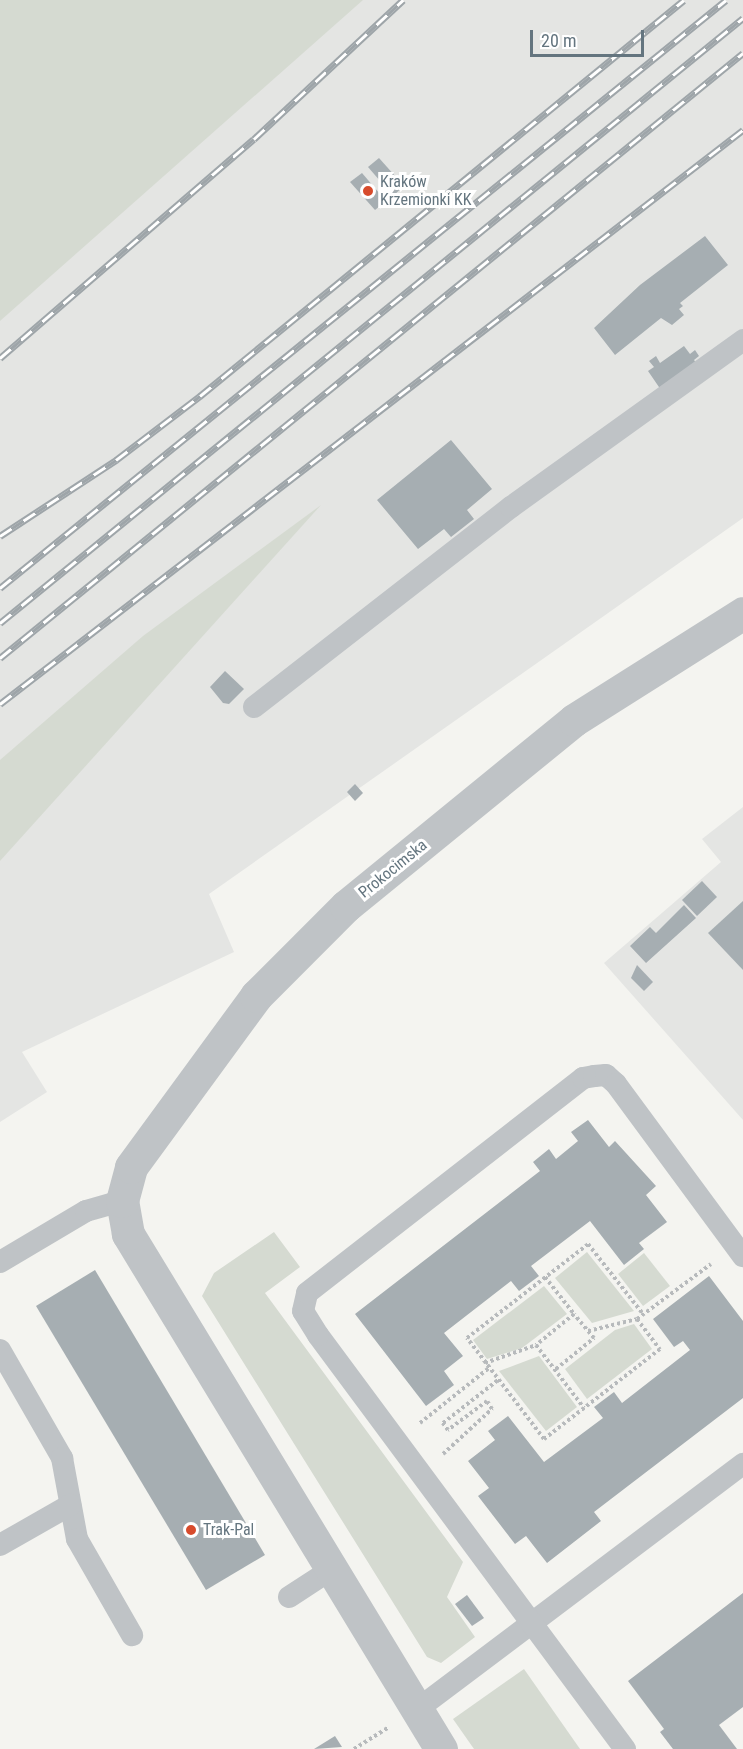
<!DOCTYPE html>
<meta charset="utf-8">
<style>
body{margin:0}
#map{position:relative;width:743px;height:1749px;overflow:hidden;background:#f4f4f0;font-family:"Roboto Condensed",sans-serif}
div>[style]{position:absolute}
.built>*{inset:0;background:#e4e5e3}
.green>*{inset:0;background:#d5dad1}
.building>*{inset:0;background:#a6aeb2}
.path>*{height:4px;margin-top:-2px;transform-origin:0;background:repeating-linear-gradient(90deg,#b7babc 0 3px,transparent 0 6px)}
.service>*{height:22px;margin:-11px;padding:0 11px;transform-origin:11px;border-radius:11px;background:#bfc3c6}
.minor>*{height:33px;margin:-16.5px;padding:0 16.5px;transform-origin:16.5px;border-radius:16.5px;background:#bfc3c6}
.rail>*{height:7px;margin-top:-3.5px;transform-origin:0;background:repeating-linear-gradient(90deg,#fff 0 14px,#9ea5a9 0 28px);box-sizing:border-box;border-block:2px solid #9ea5a9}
.dots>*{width:16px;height:16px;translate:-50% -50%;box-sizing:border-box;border:3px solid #fff;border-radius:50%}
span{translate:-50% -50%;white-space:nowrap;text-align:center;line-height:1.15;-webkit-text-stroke:6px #fff;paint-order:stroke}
.poi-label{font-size:16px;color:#64757f}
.left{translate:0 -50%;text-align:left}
.street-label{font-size:16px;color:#64757f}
.scale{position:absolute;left:530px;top:30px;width:114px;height:27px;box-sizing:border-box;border:3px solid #64757f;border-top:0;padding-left:8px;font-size:18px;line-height:21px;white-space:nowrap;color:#64757f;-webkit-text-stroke:4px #fff;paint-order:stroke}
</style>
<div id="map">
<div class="built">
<div style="clip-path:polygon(0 0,743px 0,743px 518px,209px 894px,234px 952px,22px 1052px,47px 1092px,0 1122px)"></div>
<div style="clip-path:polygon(743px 807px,743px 1120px,604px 963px,721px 862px,702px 839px)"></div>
</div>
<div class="green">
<div style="clip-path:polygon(0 0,363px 0,0 321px)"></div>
<div style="clip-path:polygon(321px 505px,0 861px,0 760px,143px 636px)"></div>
<div style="clip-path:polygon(274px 1232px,300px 1267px,265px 1293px,463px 1562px,447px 1597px,475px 1637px,441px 1663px,427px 1657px,202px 1296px,214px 1273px)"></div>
<div style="clip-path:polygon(587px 1252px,634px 1311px,592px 1323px,555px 1278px)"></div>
<div style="clip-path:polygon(644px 1253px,670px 1286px,643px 1306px,618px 1274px)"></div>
<div style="clip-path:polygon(544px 1286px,567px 1314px,522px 1348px,487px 1359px,473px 1340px)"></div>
<div style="clip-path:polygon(634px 1324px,652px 1349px,587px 1399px,565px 1369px,615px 1330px)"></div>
<div style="clip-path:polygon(539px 1356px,577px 1407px,546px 1431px,499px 1371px)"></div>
<div style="clip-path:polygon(524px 1669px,580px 1749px,474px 1749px,453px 1719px)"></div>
</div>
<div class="building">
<div style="clip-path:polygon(379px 158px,404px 186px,393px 196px,368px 167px)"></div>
<div style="clip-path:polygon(362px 173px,386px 201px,375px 210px,350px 182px)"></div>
<div style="clip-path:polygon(705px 236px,728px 265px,680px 303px,683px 306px,679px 309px,684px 315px,672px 325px,661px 318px,615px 355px,594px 328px,640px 285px)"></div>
<div style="clip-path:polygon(684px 346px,690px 354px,695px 350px,699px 356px,694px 360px,697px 364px,661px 390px,648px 371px,654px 367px,649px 361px,656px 356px,660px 363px)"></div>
<div style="clip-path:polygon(451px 440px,492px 489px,467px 510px,474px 519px,451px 537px,444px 529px,418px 549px,377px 500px)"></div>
<div style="clip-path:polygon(225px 671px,244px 689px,229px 704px,223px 703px,210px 687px)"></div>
<div style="clip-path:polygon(355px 784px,363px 793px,355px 801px,347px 792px)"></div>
<div style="clip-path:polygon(702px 881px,717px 897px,697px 916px,682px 900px)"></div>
<div style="clip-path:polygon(743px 901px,743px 970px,708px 933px)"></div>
<div style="clip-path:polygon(684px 905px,696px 918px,646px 963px,630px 946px,650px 927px,656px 933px)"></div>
<div style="clip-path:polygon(637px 965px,653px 982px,644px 991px,631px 978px)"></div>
<div style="clip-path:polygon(588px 1120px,609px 1147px,615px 1141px,656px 1186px,646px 1195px,667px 1222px,639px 1243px,644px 1249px,624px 1265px,590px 1221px,531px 1266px,539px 1276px,519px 1291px,511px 1281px,444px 1333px,463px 1356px,444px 1371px,454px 1385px,426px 1406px,355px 1314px,540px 1171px,533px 1162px,549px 1149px,556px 1159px,578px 1141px,571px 1132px)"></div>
<div style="clip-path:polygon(95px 1270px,265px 1555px,206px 1590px,36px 1306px)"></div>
<div style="clip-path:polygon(709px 1276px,743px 1321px,743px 1398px,594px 1512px,601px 1521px,547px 1563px,526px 1536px,515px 1544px,478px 1496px,489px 1488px,468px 1461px,495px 1440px,488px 1431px,508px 1416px,544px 1462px,603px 1418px,594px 1407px,614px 1392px,622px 1403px,690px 1350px,683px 1341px,674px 1347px,653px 1319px)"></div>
<div style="clip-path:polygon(743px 1593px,743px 1707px,719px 1725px,737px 1749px,673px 1749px,660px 1732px,664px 1729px,628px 1681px)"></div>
<div style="clip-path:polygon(467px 1595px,484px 1618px,472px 1626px,455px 1604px)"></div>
<div style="clip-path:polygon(335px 1736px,342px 1747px,314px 1749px)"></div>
</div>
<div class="path">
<div style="left:545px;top:1277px;width:47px;rotate:51.9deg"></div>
<div style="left:637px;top:1319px;width:38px;rotate:53deg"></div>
<div style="left:660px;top:1349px;width:147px;rotate:142.2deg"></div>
<div style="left:544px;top:1439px;width:127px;rotate:-127.3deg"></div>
<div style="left:467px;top:1338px;width:153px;rotate:-37.8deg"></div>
<div style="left:588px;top:1244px;width:89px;rotate:51.8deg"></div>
<div style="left:588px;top:1331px;width:50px;rotate:-13.8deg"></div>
<div style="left:637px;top:1319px;width:92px;rotate:-36.6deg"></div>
<div style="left:485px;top:1363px;width:54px;rotate:-19.4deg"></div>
<div style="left:556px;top:1369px;width:49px;rotate:-39.2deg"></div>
<div style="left:594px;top:1338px;width:31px;rotate:-130deg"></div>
<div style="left:574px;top:1314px;width:49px;rotate:140.8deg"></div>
<div style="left:536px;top:1345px;width:79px;rotate:52.7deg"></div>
<div style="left:420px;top:1423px;width:88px;rotate:-38.6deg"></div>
<div style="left:443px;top:1454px;width:67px;rotate:-42.6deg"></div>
<div style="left:492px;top:1409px;width:9px;rotate:-122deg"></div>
<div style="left:487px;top:1401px;width:49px;rotate:143.4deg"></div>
<div style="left:448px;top:1430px;width:9px;rotate:-126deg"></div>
<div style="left:443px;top:1423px;width:70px;rotate:-38deg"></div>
<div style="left:354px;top:1749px;width:40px;rotate:-32deg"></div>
</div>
<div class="service">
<div style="left:254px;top:707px;width:326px;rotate:-37.9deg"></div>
<div style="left:511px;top:507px;width:286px;rotate:-35.7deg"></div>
<div style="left:0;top:1262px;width:100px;rotate:-30.7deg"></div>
<div style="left:86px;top:1211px;width:37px;rotate:-16deg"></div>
<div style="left:0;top:1350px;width:125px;rotate:60.1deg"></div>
<div style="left:62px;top:1458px;width:82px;rotate:79.5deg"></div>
<div style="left:77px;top:1539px;width:111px;rotate:60.2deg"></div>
<div style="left:0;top:1545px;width:81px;rotate:-29.7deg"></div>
<div style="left:289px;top:1597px;width:51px;rotate:-33.1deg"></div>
<div style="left:419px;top:1708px;width:406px;rotate:-37deg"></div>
<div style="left:625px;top:1749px;width:515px;rotate:-126.56deg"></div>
<div style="left:318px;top:1335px;width:28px;rotate:-122deg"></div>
<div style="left:303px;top:1311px;width:18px;rotate:-77deg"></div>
<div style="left:307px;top:1293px;width:350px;rotate:-37.9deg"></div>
<div style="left:583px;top:1078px;width:11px;rotate:-10deg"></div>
<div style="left:594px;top:1076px;width:12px;rotate:-5deg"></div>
<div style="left:606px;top:1075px;width:13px;rotate:42deg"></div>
<div style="left:616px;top:1084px;width:214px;rotate:53.6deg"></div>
</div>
<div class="minor">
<div style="left:441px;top:1749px;width:603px;rotate:-121.29deg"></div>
<div style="left:128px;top:1234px;width:34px;rotate:-100deg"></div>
<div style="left:122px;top:1201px;width:35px;rotate:-75deg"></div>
<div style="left:131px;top:1167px;width:212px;rotate:-53.8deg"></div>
<div style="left:256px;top:996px;width:127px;rotate:-45deg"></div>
<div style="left:346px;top:906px;width:294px;rotate:-39.2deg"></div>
<div style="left:574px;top:720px;width:200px;rotate:-32.3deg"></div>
</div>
<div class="rail">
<div style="left:0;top:358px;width:335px;rotate:-40.8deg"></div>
<div style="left:254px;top:139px;width:204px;rotate:-43deg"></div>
<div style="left:0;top:536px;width:139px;rotate:-33.2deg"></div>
<div style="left:116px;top:460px;width:106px;rotate:-37.3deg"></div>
<div style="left:200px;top:396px;width:625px;rotate:-39.29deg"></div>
<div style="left:0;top:588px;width:934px;rotate:-39deg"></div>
<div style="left:0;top:623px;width:958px;rotate:-39.15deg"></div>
<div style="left:0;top:658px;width:958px;rotate:-39.15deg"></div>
<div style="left:0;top:704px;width:939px;rotate:-37.69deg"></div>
</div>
<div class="dots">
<div style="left:368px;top:191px;background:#d74b2c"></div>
<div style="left:191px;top:1530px;background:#d74b2c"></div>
</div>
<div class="poi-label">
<span class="left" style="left:380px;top:191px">Kraków<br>Krzemionki KK</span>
<span class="left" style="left:203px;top:1530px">Trak-Pal</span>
</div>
<div class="street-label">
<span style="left:393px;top:869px;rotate:-39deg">Prokocimska</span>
</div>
<div class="scale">20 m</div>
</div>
